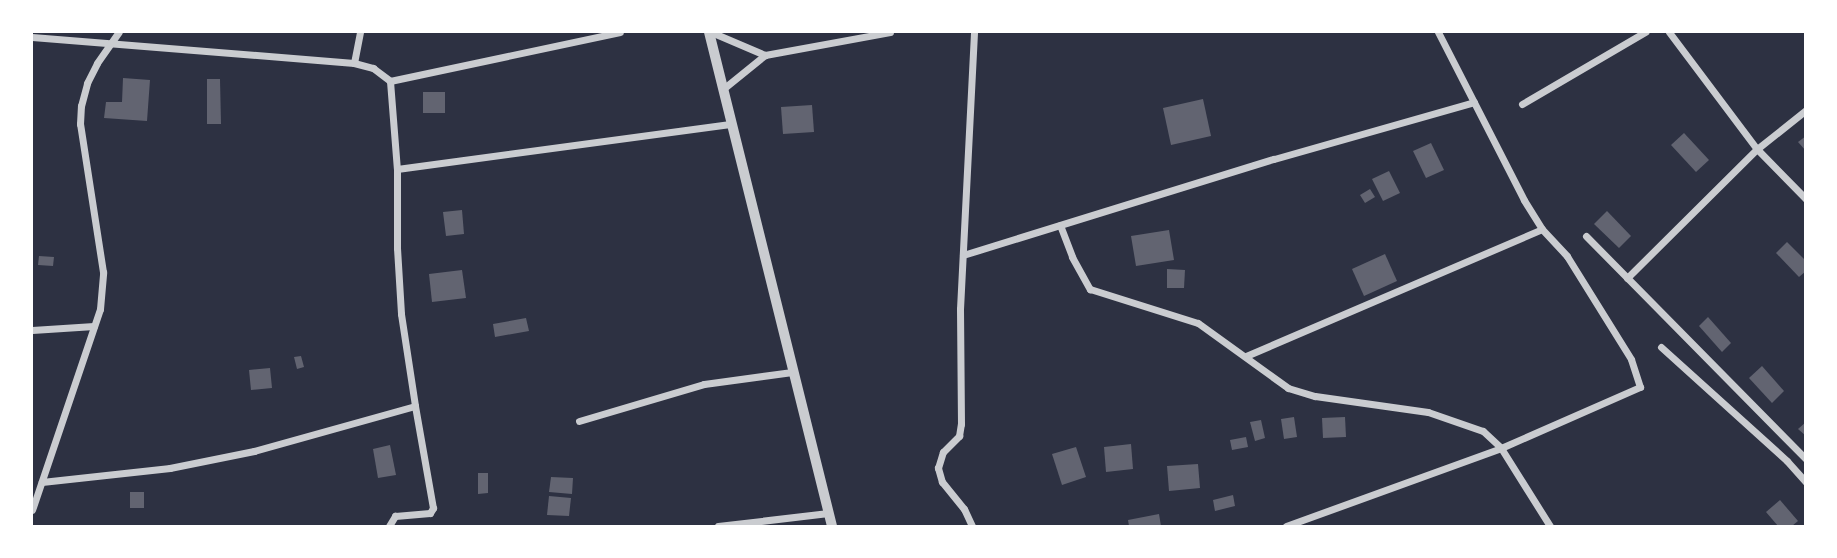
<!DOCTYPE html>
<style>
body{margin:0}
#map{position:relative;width:1837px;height:558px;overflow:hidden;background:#2d3142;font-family:Quicksand,sans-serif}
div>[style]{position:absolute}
.building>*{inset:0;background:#626471}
.minor>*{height:7px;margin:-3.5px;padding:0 3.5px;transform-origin:3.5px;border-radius:3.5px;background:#caccd0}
.tertiary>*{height:10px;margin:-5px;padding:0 5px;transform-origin:5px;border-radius:5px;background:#caccd0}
span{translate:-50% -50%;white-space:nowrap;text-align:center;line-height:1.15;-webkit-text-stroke:5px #fff;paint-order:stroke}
.frame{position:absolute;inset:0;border:33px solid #fff;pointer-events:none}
</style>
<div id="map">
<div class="building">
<div style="clip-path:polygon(123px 78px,150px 80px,147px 121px,104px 118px,106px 102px,122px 102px)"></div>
<div style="clip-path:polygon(207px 79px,220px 79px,221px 124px,207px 124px)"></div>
<div style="clip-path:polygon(423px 92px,445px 92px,445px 113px,423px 113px)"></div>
<div style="clip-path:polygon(1203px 99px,1211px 136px,1171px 145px,1163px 108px)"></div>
<div style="clip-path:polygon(812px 105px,814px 132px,783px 134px,781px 107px)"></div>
<div style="clip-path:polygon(1684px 133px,1709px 160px,1696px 172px,1671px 145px)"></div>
<div style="clip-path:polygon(1806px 136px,1806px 151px,1798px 142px)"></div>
<div style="clip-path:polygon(1431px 143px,1444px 170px,1426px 178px,1413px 151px)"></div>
<div style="clip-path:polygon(1389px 171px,1400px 193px,1383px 201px,1372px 179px)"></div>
<div style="clip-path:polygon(1370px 189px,1375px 197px,1365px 203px,1360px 195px)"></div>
<div style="clip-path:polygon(462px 210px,464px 234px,446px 236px,443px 212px)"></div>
<div style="clip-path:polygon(1607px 211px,1631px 236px,1619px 248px,1594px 224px)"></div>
<div style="clip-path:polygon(1169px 230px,1174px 260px,1136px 266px,1131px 236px)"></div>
<div style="clip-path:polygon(1787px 242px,1806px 261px,1806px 271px,1799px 277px,1776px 253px)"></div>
<div style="clip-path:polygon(1385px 254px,1397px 281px,1364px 296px,1352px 269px)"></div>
<div style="clip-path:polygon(39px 256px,54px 257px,53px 266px,38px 265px)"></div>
<div style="clip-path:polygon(1167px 269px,1185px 270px,1184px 288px,1167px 288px)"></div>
<div style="clip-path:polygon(462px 270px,466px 298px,432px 302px,429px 274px)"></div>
<div style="clip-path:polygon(1708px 317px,1731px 343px,1722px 352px,1699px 326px)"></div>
<div style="clip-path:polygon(526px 318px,529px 331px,495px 337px,493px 324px)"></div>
<div style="clip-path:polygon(301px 356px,304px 367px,297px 369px,294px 357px)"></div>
<div style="clip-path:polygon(1762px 366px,1784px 391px,1772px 403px,1749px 378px)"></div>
<div style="clip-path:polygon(270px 368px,272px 388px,251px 390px,249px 370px)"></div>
<div style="clip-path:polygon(1294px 417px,1297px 437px,1284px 439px,1281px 419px)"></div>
<div style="clip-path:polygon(1345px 417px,1346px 437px,1323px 438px,1322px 418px)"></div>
<div style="clip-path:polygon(1261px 420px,1265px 438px,1255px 441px,1250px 422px)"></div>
<div style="clip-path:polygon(1806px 422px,1806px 436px,1798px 429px)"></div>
<div style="clip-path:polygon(1246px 437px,1248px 447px,1232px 450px,1230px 440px)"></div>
<div style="clip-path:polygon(1131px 444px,1133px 469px,1106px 472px,1104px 447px)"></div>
<div style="clip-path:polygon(390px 445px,396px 475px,378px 478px,373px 449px)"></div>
<div style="clip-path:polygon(1076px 447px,1086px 477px,1062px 485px,1052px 454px)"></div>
<div style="clip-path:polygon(1198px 464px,1200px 488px,1169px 491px,1167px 466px)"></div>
<div style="clip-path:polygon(478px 473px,488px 473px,488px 493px,478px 494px)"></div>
<div style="clip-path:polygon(551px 477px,573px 478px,572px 494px,549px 492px)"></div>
<div style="clip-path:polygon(130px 492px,144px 492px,144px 508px,130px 508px)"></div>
<div style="clip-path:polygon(1233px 495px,1235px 506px,1215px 511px,1213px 500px)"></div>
<div style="clip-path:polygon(549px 496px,571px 498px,569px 516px,547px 515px)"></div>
<div style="clip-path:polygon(1780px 500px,1798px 521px,1792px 526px,1778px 526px,1766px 512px)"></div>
<div style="clip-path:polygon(1159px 514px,1161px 526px,1129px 526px,1128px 520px)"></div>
</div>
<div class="minor">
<div style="left:711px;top:32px;width:59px;rotate:23.1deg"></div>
<div style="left:1669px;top:32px;width:146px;rotate:53.1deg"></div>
<div style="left:1757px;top:149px;width:70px;rotate:45.6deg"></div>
<div style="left:32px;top:37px;width:323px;rotate:4.6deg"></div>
<div style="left:354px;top:63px;width:20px;rotate:15deg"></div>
<div style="left:373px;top:68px;width:21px;rotate:37deg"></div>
<div style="left:390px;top:81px;width:88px;rotate:85.5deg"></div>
<div style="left:397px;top:169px;width:79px;rotate:90deg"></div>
<div style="left:397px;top:248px;width:66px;rotate:86.5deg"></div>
<div style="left:401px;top:314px;width:93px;rotate:81.3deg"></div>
<div style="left:415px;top:406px;width:167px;rotate:164.4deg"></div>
<div style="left:254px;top:451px;width:86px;rotate:168.6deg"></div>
<div style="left:170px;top:468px;width:129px;rotate:173.8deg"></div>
<div style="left:354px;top:63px;width:32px;rotate:-79deg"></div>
<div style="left:390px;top:81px;width:235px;rotate:-12deg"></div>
<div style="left:723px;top:89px;width:54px;rotate:-39deg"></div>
<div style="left:765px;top:55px;width:127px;rotate:-10.4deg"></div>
<div style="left:1522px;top:104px;width:143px;rotate:-30.3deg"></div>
<div style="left:397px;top:169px;width:338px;rotate:-7.7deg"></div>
<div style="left:1060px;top:225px;width:34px;rotate:69deg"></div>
<div style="left:1072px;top:257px;width:37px;rotate:61deg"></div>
<div style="left:1090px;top:289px;width:113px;rotate:17.5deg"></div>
<div style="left:1198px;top:323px;width:111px;rotate:35.8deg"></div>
<div style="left:1288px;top:388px;width:28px;rotate:17deg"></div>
<div style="left:1315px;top:396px;width:114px;rotate:8.1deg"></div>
<div style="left:1428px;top:412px;width:58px;rotate:19.1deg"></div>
<div style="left:1483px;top:431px;width:25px;rotate:43deg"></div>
<div style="left:1501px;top:448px;width:92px;rotate:57.9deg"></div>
<div style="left:1586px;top:236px;width:313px;rotate:45.4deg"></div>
<div style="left:963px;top:255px;width:325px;rotate:-17.2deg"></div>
<div style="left:1274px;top:159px;width:208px;rotate:-15.9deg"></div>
<div style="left:1627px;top:278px;width:183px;rotate:-44.8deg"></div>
<div style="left:1757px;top:149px;width:63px;rotate:-38.5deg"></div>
<div style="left:32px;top:330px;width:62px;rotate:-3.7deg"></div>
<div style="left:1661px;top:347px;width:170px;rotate:42.1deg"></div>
<div style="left:1787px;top:461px;width:28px;rotate:48deg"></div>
<div style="left:1246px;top:356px;width:322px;rotate:-23.2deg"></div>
<div style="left:579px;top:421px;width:130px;rotate:-16.5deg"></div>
<div style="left:704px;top:384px;width:89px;rotate:-7.8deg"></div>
<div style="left:32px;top:510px;width:212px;rotate:-71.3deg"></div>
<div style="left:100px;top:309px;width:37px;rotate:-85deg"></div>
<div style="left:103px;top:272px;width:150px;rotate:-98.8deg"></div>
<div style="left:80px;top:124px;width:18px;rotate:-87deg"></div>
<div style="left:81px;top:106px;width:24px;rotate:-75deg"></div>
<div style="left:87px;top:83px;width:22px;rotate:-63deg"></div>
<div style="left:97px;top:63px;width:38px;rotate:-55deg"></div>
<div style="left:389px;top:526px;width:12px;rotate:-59deg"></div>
<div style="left:395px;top:516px;width:35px;rotate:-5deg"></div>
<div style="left:430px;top:513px;width:6px;rotate:-59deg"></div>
<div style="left:433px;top:508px;width:104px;rotate:-100deg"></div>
<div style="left:718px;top:526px;width:111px;rotate:-6.7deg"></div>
<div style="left:972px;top:526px;width:19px;rotate:-115deg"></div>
<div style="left:964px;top:509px;width:35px;rotate:-129deg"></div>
<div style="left:942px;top:482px;width:15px;rotate:-106deg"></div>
<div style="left:938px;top:468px;width:17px;rotate:-73deg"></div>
<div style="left:943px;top:452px;width:23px;rotate:-45deg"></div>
<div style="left:959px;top:436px;width:12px;rotate:-81deg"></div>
<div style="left:961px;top:424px;width:115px;rotate:-90.5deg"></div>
<div style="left:960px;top:309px;width:277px;rotate:-87.1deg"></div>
<div style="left:1286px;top:526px;width:229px;rotate:-19.9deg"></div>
<div style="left:1501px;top:448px;width:152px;rotate:-23.7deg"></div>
<div style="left:1640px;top:387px;width:29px;rotate:-108deg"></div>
<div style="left:1631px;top:359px;width:121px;rotate:-121.9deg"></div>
<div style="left:1567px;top:256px;width:37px;rotate:-133deg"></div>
<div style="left:1542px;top:229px;width:34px;rotate:-122deg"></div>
<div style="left:1524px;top:200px;width:189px;rotate:-117.1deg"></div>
</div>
<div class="tertiary">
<div style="left:709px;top:32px;width:509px;rotate:76.02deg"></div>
</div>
<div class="frame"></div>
</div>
